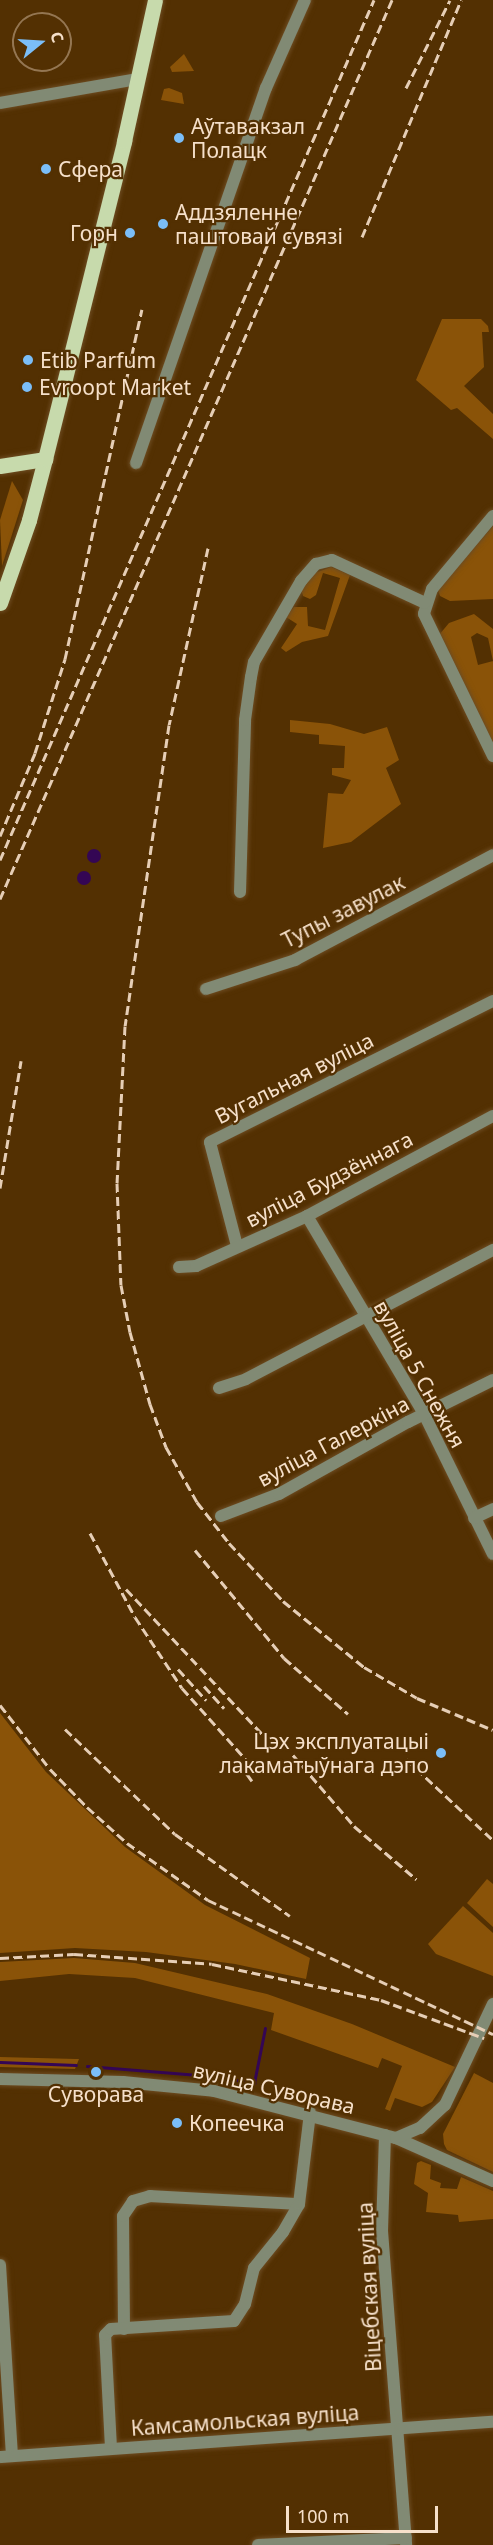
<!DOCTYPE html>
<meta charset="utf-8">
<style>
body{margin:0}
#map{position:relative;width:493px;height:2545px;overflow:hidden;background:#533002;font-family:"Noto Sans",sans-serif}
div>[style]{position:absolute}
.green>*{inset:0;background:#8a5308}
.water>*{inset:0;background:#340654}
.round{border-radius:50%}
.stream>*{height:3px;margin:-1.5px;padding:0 1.5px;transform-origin:1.5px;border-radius:1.5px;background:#340654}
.roads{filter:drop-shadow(0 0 2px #6d4c22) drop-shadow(0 0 2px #6d4c22)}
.minor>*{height:12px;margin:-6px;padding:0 6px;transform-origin:6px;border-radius:6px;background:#818a74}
.major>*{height:15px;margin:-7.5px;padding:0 7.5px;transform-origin:7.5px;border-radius:7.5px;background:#c7daac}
.rail>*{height:3px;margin-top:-1.5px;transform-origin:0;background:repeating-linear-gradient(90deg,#e6ceb6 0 9px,transparent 0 13.5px)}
.dots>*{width:16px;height:16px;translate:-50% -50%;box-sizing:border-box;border:3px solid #533002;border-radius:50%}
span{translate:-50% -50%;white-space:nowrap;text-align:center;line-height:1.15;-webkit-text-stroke:4.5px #533002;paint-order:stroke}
.poi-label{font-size:21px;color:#f6e0ca}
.left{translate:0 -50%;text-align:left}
.right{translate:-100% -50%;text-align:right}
.street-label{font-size:21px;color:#f6e0ca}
.north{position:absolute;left:12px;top:12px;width:60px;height:60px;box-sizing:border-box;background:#533002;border:2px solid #947652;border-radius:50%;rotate:72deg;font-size:16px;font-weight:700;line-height:24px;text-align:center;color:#f6e0ca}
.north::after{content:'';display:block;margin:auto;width:21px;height:27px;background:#7bbef8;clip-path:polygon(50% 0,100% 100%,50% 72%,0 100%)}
.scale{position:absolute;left:286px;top:2506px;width:152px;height:27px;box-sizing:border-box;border:3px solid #f6e0ca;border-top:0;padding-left:8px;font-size:18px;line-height:21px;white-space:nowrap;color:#f6e0ca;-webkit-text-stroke:4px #533002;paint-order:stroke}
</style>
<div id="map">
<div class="green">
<div style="clip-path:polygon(184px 54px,194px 71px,172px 72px,170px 67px)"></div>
<div style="clip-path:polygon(169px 88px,182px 93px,184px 104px,161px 100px,164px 89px)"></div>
<div style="clip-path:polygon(442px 319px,481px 319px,488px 326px,489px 332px,482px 332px,484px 367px,464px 386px,493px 414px,493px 439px,457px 408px,451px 410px,416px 380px)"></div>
<div style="clip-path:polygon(12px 481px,23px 500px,2px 566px,0 520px)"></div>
<div style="clip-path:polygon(493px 526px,493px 599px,450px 601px,440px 596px,438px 590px)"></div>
<div style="clip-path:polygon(331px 567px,350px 575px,328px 636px,302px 642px,286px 652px,281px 648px,297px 624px,286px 617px,294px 607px,307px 607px,308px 626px,325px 630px,340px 578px,323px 573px,316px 595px,310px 599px,303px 596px,301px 589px,315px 573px)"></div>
<div style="clip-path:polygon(evenodd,474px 614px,493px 629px,493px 745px,439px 635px,449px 623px,474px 614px,477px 633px,488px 638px,493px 661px,478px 665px,471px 637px,477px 633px)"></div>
<div style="clip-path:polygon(290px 720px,330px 724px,364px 734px,387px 727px,399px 760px,386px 768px,401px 804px,351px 842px,323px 848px,328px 793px,343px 794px,351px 780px,332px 775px,332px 768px,344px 768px,345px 746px,319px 744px,319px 735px,290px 732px)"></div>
<div style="clip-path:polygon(0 1713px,46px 1772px,125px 1847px,205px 1905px,310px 1958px,306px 1979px,235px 1964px,146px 1952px,75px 1948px,0 1953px)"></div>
<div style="clip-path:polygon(487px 1879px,493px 1884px,493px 1927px,467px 1903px)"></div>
<div style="clip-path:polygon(463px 1906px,493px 1933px,493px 1976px,436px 1954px,428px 1944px)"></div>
<div style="clip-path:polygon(74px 1958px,135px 1963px,267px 1994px,352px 2024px,455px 2067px,432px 2102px,422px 2107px,395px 2098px,390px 2111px,385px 2109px,402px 2066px,382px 2058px,378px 2068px,271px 2030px,274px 2013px,135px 1978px,69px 1974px,0 1981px,0 1962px)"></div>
<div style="clip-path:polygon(0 2057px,76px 2059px,79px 2059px,75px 2069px,0 2067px)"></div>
<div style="clip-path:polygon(474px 2073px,493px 2083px,493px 2172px,447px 2150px,444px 2144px,443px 2134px)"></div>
<div style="clip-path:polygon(421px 2161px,431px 2165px,430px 2179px,441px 2183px,440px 2188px,457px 2189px,461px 2177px,493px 2191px,493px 2219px,459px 2222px,458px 2215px,426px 2212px,428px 2193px,414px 2184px,417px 2163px)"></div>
</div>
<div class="water">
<div class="round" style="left:87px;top:849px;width:14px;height:14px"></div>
<div class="round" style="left:77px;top:871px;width:14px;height:14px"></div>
</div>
<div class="stream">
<div style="left:0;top:2062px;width:76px;rotate:2.3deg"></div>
<div style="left:87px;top:2066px;width:124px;rotate:4.6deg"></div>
<div style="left:219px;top:2077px;width:36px;rotate:10deg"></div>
<div style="left:254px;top:2083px;width:56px;rotate:-78.7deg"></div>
</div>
<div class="roads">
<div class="minor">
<div style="left:0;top:103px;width:140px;rotate:-9.9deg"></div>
<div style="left:136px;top:463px;width:397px;rotate:-70.9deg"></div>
<div style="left:266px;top:88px;width:96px;rotate:-66.1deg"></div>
<div style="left:493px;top:516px;width:95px;rotate:129.9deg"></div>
<div style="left:432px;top:589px;width:26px;rotate:108deg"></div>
<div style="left:424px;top:614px;width:158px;rotate:64.1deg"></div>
<div style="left:240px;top:892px;width:172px;rotate:-88.3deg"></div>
<div style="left:245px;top:720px;width:43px;rotate:-82.1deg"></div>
<div style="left:251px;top:677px;width:15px;rotate:-79deg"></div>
<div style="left:254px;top:662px;width:94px;rotate:-59.9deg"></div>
<div style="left:301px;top:581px;width:23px;rotate:-49deg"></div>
<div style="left:316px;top:564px;width:16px;rotate:-14deg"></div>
<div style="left:332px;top:560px;width:102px;rotate:24.8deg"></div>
<div style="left:206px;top:989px;width:94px;rotate:-18deg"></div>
<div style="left:295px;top:960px;width:224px;rotate:-27.9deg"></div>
<div style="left:307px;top:1216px;width:230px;rotate:59.4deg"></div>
<div style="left:424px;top:1414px;width:156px;rotate:63.8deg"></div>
<div style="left:237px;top:1246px;width:107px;rotate:-104.6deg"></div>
<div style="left:210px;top:1142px;width:316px;rotate:-26.5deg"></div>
<div style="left:179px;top:1267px;width:17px;rotate:-3deg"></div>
<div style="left:196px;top:1266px;width:122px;rotate:-24.2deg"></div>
<div style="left:307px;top:1216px;width:211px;rotate:-28.3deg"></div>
<div style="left:219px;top:1388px;width:28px;rotate:-18deg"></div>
<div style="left:246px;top:1379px;width:279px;rotate:-27.6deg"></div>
<div style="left:221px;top:1516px;width:62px;rotate:-20.8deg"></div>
<div style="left:279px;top:1494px;width:148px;rotate:-29.2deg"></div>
<div style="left:408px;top:1422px;width:95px;rotate:-26.3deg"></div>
<div style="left:474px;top:1518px;width:21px;rotate:-25deg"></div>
<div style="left:0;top:2079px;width:123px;rotate:1.4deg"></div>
<div style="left:123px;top:2082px;width:91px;rotate:5.6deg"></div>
<div style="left:214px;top:2091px;width:188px;rotate:14.5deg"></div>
<div style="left:396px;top:2138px;width:106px;rotate:23.9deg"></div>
<div style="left:385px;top:2135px;width:96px;rotate:91.8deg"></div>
<div style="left:382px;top:2231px;width:315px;rotate:85.6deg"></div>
<div style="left:396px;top:2138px;width:26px;rotate:-23deg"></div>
<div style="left:420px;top:2128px;width:34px;rotate:-43deg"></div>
<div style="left:445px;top:2105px;width:112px;rotate:-64.6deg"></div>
<div style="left:0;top:2265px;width:190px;rotate:86.4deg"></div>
<div style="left:124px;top:2329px;width:113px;rotate:-90.5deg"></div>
<div style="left:123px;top:2216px;width:18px;rotate:-56deg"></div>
<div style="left:133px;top:2201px;width:18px;rotate:-16deg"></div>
<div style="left:150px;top:2196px;width:149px;rotate:3.1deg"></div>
<div style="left:111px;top:2448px;width:113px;rotate:-93deg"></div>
<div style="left:105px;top:2335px;width:8px;rotate:-45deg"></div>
<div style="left:111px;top:2329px;width:123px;rotate:-3.7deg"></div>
<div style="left:234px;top:2321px;width:20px;rotate:-57deg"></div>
<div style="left:245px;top:2304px;width:37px;rotate:-76deg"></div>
<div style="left:254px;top:2268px;width:46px;rotate:-51.1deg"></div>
<div style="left:283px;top:2232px;width:32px;rotate:-60deg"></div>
<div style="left:299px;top:2204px;width:92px;rotate:-83.1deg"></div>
<div style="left:0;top:2457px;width:494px;rotate:-4.1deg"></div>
<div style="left:258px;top:2545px;width:148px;rotate:-2.7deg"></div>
</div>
<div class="major">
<div style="left:0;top:466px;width:46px;rotate:-8.8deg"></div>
<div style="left:0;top:603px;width:88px;rotate:-70.7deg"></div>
<div style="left:29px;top:520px;width:63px;rotate:-75.3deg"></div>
<div style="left:45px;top:459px;width:328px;rotate:-76deg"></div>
<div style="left:124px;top:141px;width:144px;rotate:-77.6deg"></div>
</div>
</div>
<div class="rail">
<div style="left:406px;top:88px;width:98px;rotate:-63.4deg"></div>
<div style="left:362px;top:237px;width:257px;rotate:-67.3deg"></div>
<div style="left:208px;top:548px;width:181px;rotate:102.4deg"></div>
<div style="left:169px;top:725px;width:304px;rotate:98.3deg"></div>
<div style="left:125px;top:1026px;width:157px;rotate:92.9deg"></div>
<div style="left:117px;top:1183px;width:102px;rotate:87.8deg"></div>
<div style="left:121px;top:1285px;width:48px;rotate:79.2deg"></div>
<div style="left:130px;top:1332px;width:75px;rotate:74.5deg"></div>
<div style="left:150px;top:1404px;width:46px;rotate:69.6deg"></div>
<div style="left:166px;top:1447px;width:63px;rotate:60.6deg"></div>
<div style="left:197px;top:1502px;width:52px;rotate:52deg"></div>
<div style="left:229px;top:1543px;width:79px;rotate:47deg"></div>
<div style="left:283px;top:1601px;width:104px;rotate:39.2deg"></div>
<div style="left:364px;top:1667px;width:61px;rotate:30.3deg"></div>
<div style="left:417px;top:1698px;width:82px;rotate:22.8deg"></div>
<div style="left:0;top:836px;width:90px;rotate:-67.1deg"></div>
<div style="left:35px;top:753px;width:99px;rotate:-72.3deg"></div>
<div style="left:65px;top:659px;width:358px;rotate:-77.6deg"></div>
<div style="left:0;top:860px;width:938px;rotate:-66.5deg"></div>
<div style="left:0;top:899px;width:981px;rotate:-66.44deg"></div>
<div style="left:0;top:1188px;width:129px;rotate:-80.6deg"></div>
<div style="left:90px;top:1533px;width:95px;rotate:61.8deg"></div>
<div style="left:135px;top:1617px;width:85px;rotate:56.5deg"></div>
<div style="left:182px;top:1688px;width:115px;rotate:48.2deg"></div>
<div style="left:195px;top:1550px;width:140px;rotate:50.5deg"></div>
<div style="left:284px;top:1658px;width:85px;rotate:41.2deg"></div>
<div style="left:126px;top:1589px;width:207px;rotate:46.8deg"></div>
<div style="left:178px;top:1669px;width:42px;rotate:47.9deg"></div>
<div style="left:204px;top:1686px;width:30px;rotate:48deg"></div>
<div style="left:0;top:1705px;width:81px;rotate:52deg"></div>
<div style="left:50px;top:1769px;width:53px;rotate:45.8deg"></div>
<div style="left:87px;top:1807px;width:54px;rotate:42deg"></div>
<div style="left:127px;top:1843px;width:99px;rotate:35.1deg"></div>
<div style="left:208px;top:1900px;width:315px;rotate:25.2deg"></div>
<div style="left:65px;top:1729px;width:152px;rotate:43.7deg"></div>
<div style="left:175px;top:1834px;width:141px;rotate:35.5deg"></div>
<div style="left:293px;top:1755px;width:94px;rotate:49.3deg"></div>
<div style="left:354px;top:1826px;width:82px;rotate:40.5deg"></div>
<div style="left:406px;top:1759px;width:119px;rotate:43deg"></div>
<div style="left:239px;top:1763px;width:22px;rotate:54deg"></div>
<div style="left:0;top:1958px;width:74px;rotate:-3.1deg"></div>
<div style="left:74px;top:1954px;width:138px;rotate:4.1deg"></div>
<div style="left:212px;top:1964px;width:173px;rotate:12deg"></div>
<div style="left:381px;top:2000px;width:110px;rotate:20.3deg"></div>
</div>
<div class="dots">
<div style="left:179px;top:138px;background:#7bbef8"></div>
<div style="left:46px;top:169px;background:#7bbef8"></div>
<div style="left:163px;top:224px;background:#7bbef8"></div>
<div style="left:130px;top:233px;background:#7bbef8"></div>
<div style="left:28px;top:360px;background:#7bbef8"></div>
<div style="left:27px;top:387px;background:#7bbef8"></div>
<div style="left:441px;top:1753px;background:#7bbef8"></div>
<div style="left:96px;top:2072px;background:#7bbef8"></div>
<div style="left:177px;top:2123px;background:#7bbef8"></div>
</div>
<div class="poi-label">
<span class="left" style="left:191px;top:138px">Аўтавакзал<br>Полацк</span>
<span class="left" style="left:58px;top:169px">Сфера</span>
<span class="left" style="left:175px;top:224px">Аддзяленне<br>паштовай сувязі</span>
<span class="right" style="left:118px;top:233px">Горн</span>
<span class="left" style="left:40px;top:360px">Etib Parfum</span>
<span class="left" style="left:39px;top:387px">Evroopt Market</span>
<span class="right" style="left:429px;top:1753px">Цэх эксплуатацыі<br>лакаматыўнага дэпо</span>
<span style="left:96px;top:2094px">Суворава</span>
<span class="left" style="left:189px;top:2123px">Копеечка</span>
</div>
<div class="street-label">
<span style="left:343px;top:911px;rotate:-27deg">Тупы завулак</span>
<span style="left:294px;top:1078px;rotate:-27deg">Вугальная вуліца</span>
<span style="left:329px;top:1179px;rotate:-27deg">вуліца Будзённага</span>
<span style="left:420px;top:1374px;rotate:61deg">вуліца 5 Снежня</span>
<span style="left:333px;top:1441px;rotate:-28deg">вуліца Галеркіна</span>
<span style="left:274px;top:2088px;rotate:13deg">вуліца Суворава</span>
<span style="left:369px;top:2287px;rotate:-93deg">Віцебская вуліца</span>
<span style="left:245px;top:2420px;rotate:-4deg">Камсамольская вуліца</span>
</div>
<div class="north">С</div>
<div class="scale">100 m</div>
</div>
